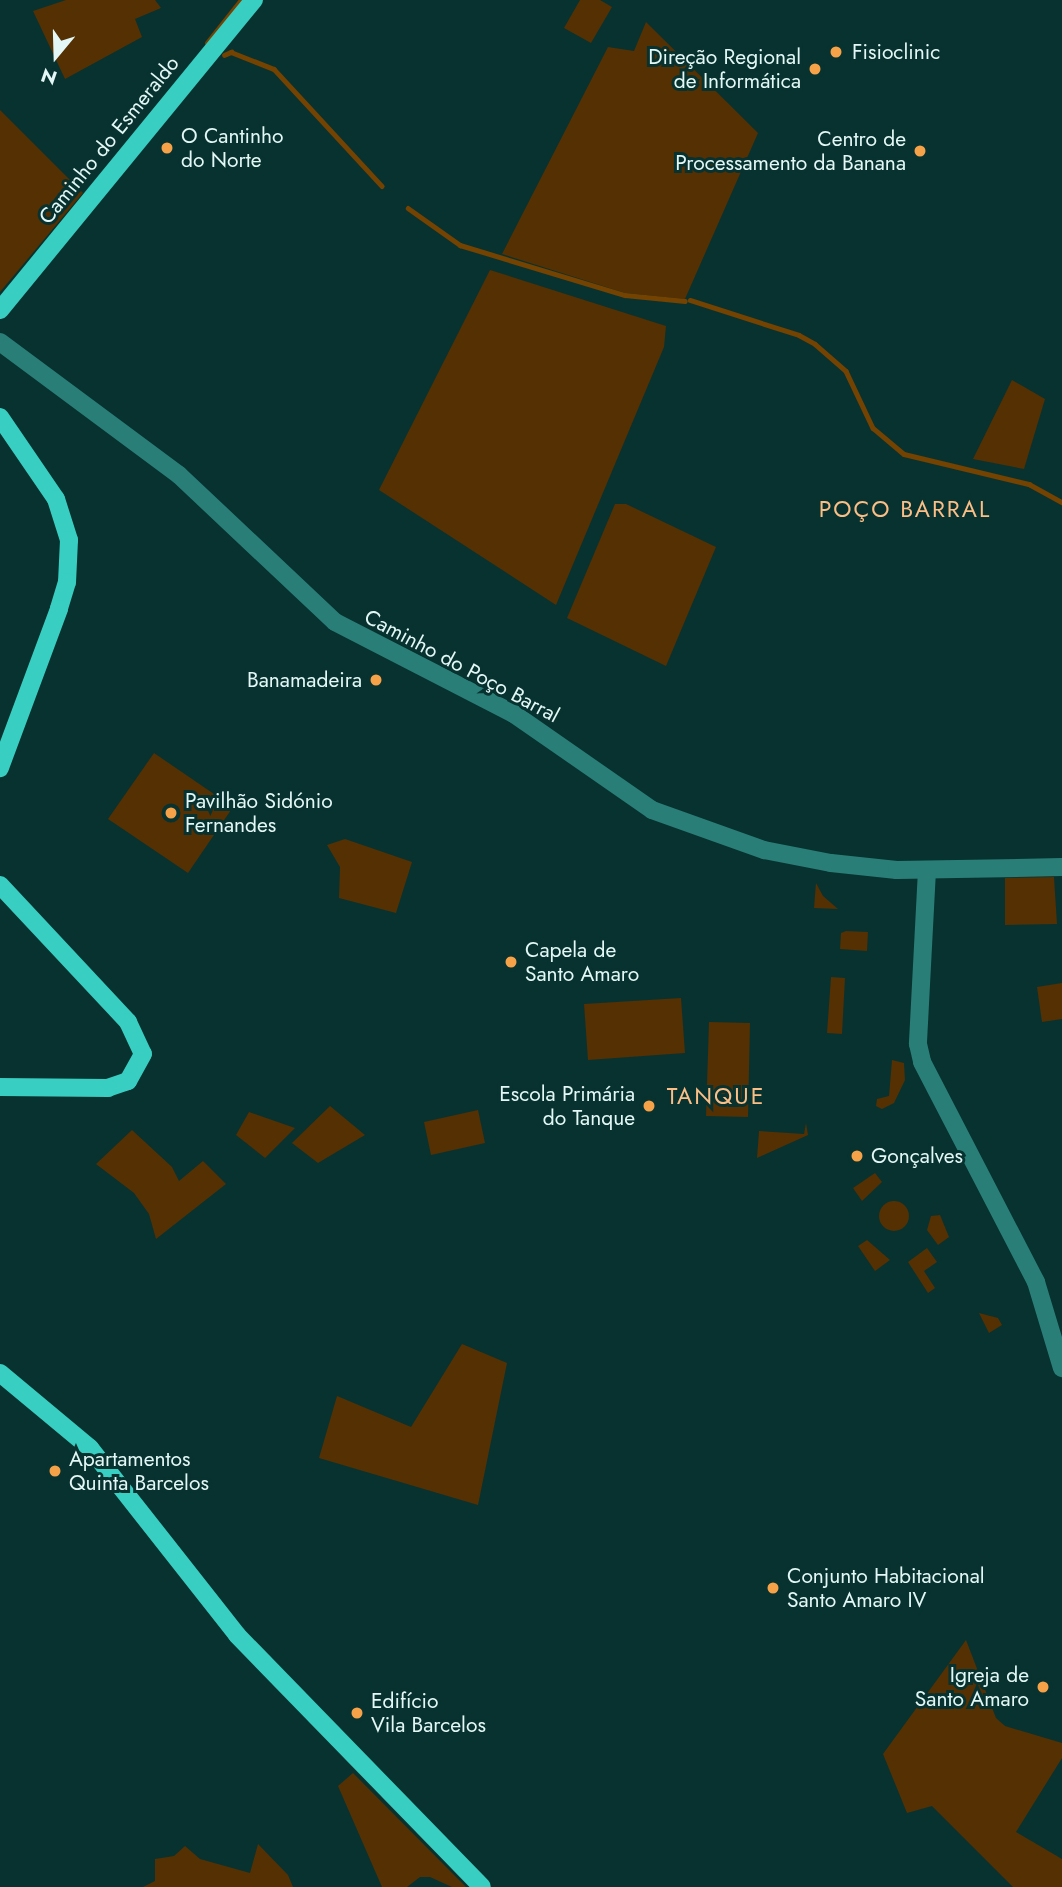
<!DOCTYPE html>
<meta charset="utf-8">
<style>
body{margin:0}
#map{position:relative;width:1062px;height:1887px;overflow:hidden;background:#08322f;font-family:Jost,sans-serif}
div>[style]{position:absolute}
.green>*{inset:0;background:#543003}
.round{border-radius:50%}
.stream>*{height:4.5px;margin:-2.25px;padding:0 2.25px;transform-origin:2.25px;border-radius:2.25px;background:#744201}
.minor>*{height:18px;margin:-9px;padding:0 9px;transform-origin:9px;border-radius:9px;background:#297f78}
.major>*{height:18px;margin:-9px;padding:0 9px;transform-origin:9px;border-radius:9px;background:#38cec2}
.dots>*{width:19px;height:19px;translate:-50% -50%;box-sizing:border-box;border:4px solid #08322f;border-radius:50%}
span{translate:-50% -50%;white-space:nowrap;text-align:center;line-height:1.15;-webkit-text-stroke:6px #08322f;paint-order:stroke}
.poi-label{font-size:21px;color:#e3f8f6}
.left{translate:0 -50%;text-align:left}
.right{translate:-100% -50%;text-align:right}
.street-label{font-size:21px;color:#e3f8f6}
.neighbourhood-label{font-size:23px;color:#fabe86;letter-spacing:2px}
.north{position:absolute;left:21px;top:21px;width:70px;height:70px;-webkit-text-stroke:5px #08322f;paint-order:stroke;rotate:199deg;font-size:19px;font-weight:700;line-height:28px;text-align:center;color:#e3f8f6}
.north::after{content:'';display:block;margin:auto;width:24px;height:32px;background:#e3f8f6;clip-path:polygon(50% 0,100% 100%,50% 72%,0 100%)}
</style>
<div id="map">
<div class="green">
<div style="clip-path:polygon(66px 0,155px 0,161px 8px,135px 19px,142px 37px,65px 79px,33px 11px)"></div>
<div style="clip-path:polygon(580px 0,600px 0,612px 7px,591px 43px,564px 28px)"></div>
<div style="clip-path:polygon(646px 22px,758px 133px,685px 299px,625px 293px,502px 254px,608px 47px,634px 51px)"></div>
<div style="clip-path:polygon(0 110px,83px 193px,0 292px)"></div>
<div style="clip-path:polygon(490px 270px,666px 326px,664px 347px,556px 605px,379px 490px)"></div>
<div style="clip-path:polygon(1012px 380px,1045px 399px,1024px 469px,973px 459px)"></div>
<div style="clip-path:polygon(615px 504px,626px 504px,716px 547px,666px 666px,567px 618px)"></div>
<div style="clip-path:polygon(154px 753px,233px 807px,188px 873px,108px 819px)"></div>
<div style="clip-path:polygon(345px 839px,412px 862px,396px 913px,339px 898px,340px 867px,327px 845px)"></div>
<div style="clip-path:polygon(1054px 877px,1057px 924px,1005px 925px,1005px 878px)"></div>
<div style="clip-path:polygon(816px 883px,823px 896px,838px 909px,814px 908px)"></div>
<div style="clip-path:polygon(846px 931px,868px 932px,867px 951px,840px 949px,841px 933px)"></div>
<div style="clip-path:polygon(831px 977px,845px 978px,842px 1034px,827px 1033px)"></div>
<div style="clip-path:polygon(1062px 983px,1062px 1019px,1042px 1022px,1037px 987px)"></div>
<div style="clip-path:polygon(681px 998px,685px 1053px,588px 1060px,584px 1004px)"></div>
<div style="clip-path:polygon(709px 1022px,750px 1023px,748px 1117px,706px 1116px)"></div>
<div style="clip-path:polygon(892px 1060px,904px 1063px,905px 1080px,894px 1103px,882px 1109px,876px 1106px,877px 1099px,889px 1096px)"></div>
<div style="clip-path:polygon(330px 1106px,365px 1135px,318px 1163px,292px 1143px)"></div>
<div style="clip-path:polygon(478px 1110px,485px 1143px,431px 1155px,424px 1122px)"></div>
<div style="clip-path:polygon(249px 1112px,295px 1128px,265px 1158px,236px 1135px)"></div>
<div style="clip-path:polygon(806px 1123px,808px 1135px,757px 1158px,759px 1131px,804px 1134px)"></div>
<div style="clip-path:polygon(132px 1130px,172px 1167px,179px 1181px,203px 1161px,226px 1184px,156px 1239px,149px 1214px,134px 1193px,96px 1164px)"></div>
<div style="clip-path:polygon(875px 1173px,882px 1182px,862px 1201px,853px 1188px)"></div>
<div class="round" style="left:879px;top:1201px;width:30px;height:30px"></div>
<div style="clip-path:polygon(940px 1215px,949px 1237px,938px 1245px,927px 1230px,931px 1216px)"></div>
<div style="clip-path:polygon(867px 1240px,890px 1260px,875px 1271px,858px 1246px)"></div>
<div style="clip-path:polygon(927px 1248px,937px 1262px,924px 1271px,935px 1288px,928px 1293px,908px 1262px)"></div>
<div style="clip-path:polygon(979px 1313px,998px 1318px,1002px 1325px,989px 1333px)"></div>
<div style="clip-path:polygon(462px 1344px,507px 1363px,478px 1505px,319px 1458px,337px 1396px,411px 1427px)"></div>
<div style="clip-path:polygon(966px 1640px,996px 1718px,1005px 1726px,1062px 1743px,1062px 1758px,1016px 1832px,1062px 1859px,1062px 1887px,1013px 1887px,932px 1806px,907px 1813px,883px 1754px)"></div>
<div style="clip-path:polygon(353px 1773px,466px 1887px,452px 1887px,430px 1877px,420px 1877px,407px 1887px,382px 1887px,338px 1786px)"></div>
<div style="clip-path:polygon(258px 1844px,288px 1875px,293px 1887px,143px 1887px,155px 1881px,155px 1859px,174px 1856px,185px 1846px,200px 1859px,250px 1873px)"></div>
</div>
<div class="stream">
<div style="left:207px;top:43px;width:55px;rotate:-51.7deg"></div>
<div style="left:224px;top:55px;width:8px;rotate:-23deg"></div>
<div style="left:231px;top:52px;width:46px;rotate:21.6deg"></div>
<div style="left:274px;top:69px;width:159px;rotate:47.3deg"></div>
<div style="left:408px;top:208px;width:64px;rotate:35.4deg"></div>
<div style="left:460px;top:245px;width:172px;rotate:16.9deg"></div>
<div style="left:625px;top:295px;width:60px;rotate:5.7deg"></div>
<div style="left:690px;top:300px;width:114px;rotate:17.8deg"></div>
<div style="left:799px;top:335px;width:18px;rotate:29deg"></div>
<div style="left:815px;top:344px;width:41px;rotate:41.1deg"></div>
<div style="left:846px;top:371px;width:63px;rotate:64.7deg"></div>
<div style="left:873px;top:428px;width:40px;rotate:40deg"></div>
<div style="left:904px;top:454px;width:129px;rotate:13.5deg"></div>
<div style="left:1029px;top:484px;width:38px;rotate:29deg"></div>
</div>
<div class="minor">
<div style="left:0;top:342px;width:223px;rotate:36.6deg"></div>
<div style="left:179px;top:475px;width:214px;rotate:43.3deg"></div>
<div style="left:335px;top:622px;width:201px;rotate:27.2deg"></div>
<div style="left:514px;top:714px;width:168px;rotate:34.8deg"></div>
<div style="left:652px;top:810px;width:119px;rotate:19.7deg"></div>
<div style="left:764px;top:850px;width:68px;rotate:11deg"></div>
<div style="left:831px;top:863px;width:66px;rotate:6.1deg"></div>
<div style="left:897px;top:870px;width:165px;rotate:-1deg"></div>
<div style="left:927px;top:870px;width:174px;rotate:93deg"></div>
<div style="left:918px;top:1044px;width:18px;rotate:77deg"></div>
<div style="left:922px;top:1062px;width:248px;rotate:62.6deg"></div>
<div style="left:1036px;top:1282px;width:90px;rotate:73.2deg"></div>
</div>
<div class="major">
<div style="left:0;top:310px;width:401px;rotate:-50.7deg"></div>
<div style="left:0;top:417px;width:99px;rotate:55.7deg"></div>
<div style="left:56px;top:499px;width:43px;rotate:72.4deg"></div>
<div style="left:69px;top:540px;width:42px;rotate:92.7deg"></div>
<div style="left:67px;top:582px;width:28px;rotate:107deg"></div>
<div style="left:59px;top:609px;width:170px;rotate:110.4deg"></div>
<div style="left:0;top:885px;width:187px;rotate:46.9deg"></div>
<div style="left:128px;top:1022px;width:35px;rotate:65deg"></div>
<div style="left:143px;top:1054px;width:31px;rotate:119deg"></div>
<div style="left:128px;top:1081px;width:21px;rotate:161deg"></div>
<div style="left:108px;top:1088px;width:108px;rotate:-179.5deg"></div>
<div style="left:0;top:1373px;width:117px;rotate:39.8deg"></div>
<div style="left:90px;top:1448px;width:238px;rotate:51.8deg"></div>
<div style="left:237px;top:1635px;width:351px;rotate:45.8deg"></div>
</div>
<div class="dots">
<div style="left:836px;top:52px;background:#f6a248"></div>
<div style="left:815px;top:69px;background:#f6a248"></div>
<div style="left:167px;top:148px;background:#f6a248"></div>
<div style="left:920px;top:151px;background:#f6a248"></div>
<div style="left:376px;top:680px;background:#f6a248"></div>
<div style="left:171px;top:813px;background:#f6a248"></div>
<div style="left:511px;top:962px;background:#f6a248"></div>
<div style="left:649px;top:1106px;background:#f6a248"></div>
<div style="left:857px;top:1156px;background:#f6a248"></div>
<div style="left:55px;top:1471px;background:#f6a248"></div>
<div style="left:773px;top:1588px;background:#f6a248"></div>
<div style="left:1043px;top:1687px;background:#f6a248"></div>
<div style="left:357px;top:1713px;background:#f6a248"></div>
</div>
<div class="poi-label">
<span class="left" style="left:852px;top:52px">Fisioclinic</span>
<span class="right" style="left:801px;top:69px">Direção Regional<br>de Informática</span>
<span class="left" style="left:181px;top:148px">O Cantinho<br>do Norte</span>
<span class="right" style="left:906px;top:151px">Centro de<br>Processamento da Banana</span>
<span class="right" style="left:362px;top:680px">Banamadeira</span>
<span class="left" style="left:185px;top:813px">Pavilhão Sidónio<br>Fernandes</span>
<span class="left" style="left:525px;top:962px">Capela de<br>Santo Amaro</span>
<span class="right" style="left:635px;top:1106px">Escola Primária<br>do Tanque</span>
<span class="left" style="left:871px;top:1156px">Gonçalves</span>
<span class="left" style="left:69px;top:1471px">Apartamentos<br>Quinta Barcelos</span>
<span class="left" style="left:787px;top:1588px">Conjunto Habitacional<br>Santo Amaro IV</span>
<span class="right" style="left:1029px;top:1687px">Igreja de<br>Santo Amaro</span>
<span class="left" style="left:371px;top:1713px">Edifício<br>Vila Barcelos</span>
</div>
<div class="street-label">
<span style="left:109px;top:140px;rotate:-51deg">Caminho do Esmeraldo</span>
<span style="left:462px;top:666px;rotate:28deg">Caminho do Poço Barral</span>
</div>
<div class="neighbourhood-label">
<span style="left:905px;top:509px">POÇO BARRAL</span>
<span style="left:716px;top:1096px">TANQUE</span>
</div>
<div class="north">N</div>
</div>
